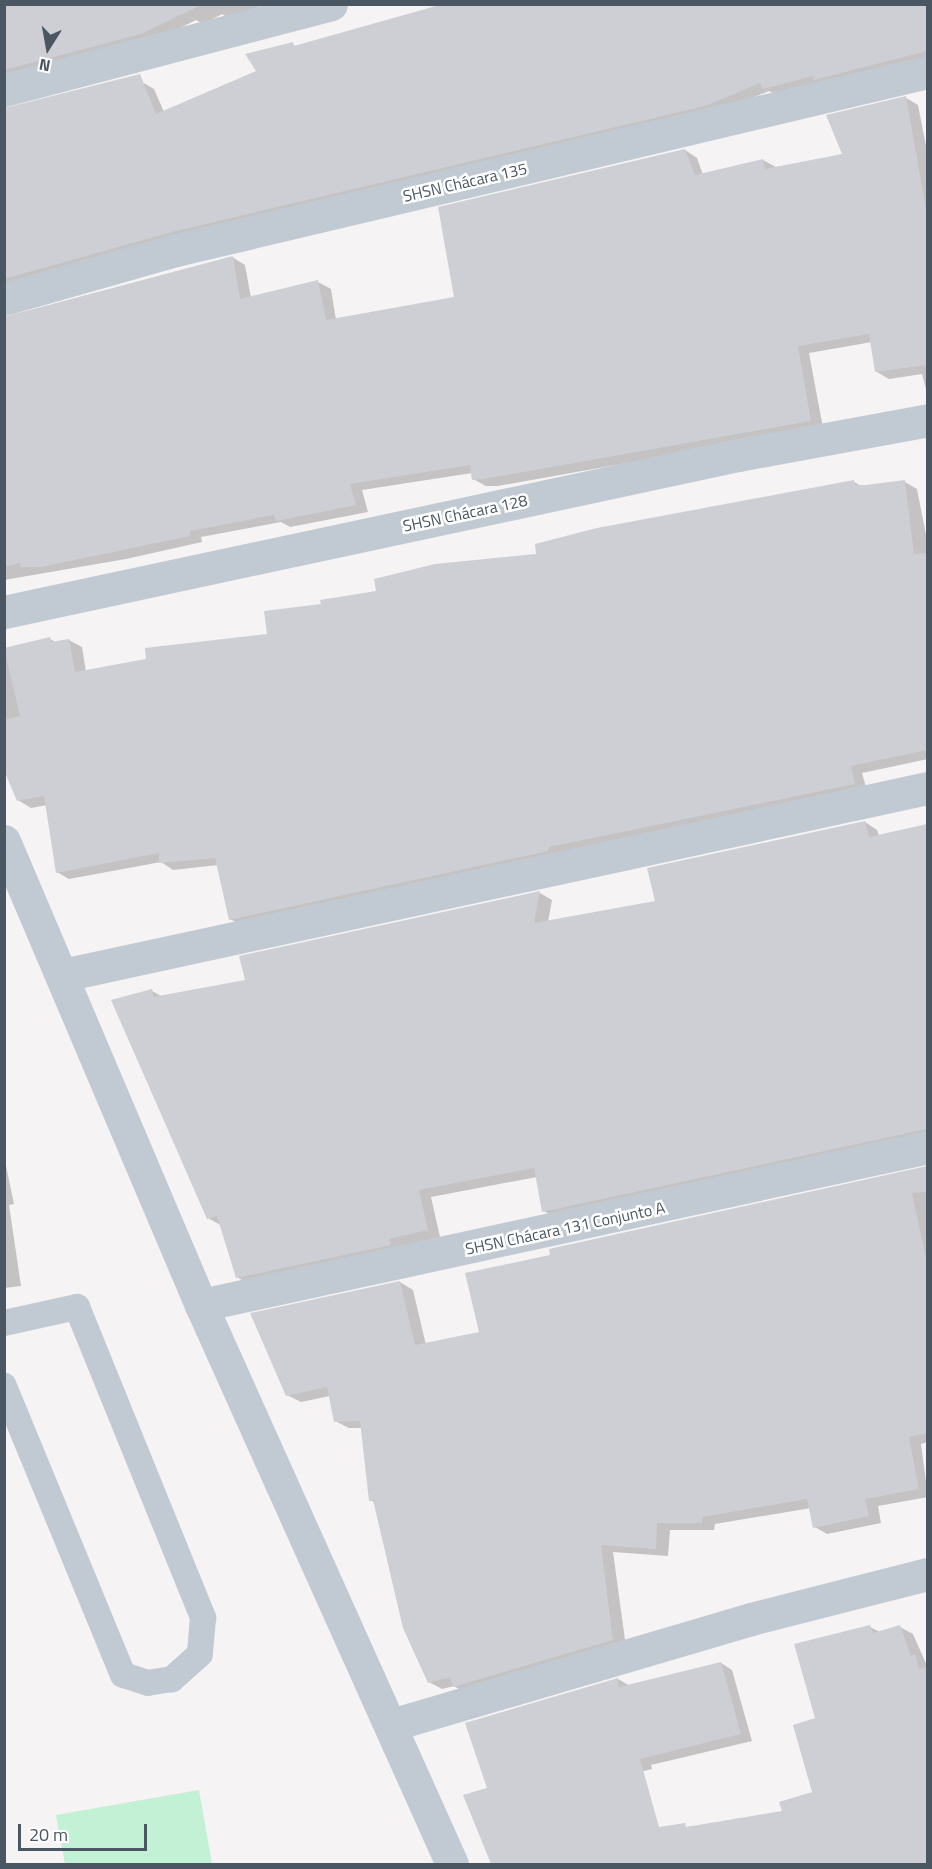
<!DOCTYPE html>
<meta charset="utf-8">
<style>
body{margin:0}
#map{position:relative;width:932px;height:1869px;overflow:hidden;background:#f5f3f3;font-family:"Titillium Web",sans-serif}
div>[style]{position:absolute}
.green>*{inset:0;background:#c3f1d5}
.shadow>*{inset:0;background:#0003}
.building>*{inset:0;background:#cdcfd5}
.lane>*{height:26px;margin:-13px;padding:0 13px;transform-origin:13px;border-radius:13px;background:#c1cad2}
.street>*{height:33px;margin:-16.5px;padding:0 16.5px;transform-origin:16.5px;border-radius:16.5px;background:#c1cad2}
span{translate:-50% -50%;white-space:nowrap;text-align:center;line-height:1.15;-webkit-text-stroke:5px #fff;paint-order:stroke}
.street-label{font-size:16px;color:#4a5661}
.frame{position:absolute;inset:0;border:6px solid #4a5661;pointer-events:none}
.north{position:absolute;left:18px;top:18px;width:60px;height:60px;-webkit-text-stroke:4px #fff;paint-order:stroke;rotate:191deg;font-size:16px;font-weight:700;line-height:24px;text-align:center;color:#4a5661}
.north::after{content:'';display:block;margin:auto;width:21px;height:27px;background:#4a5661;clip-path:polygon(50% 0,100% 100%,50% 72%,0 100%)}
.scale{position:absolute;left:18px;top:1824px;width:129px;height:27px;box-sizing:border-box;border:3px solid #4a5661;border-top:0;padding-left:8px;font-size:18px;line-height:21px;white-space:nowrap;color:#4a5661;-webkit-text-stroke:4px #fff;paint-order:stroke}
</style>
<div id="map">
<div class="green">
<div style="clip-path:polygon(199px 1790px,212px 1864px,65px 1864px,56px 1815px)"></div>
</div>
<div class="shadow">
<div style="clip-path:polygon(4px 4px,264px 4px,232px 20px,222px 14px,203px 24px,196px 20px,154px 41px,4px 85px)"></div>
<div style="clip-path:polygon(450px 4px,928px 4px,928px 61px,776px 95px,769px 91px,718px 112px,4px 291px,4px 110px,142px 82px,154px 89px,164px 112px,258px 71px,292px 44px,297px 47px)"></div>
<div style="clip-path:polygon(906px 98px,918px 105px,928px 156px,928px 397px,922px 374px,889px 379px,877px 372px,872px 342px,809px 353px,823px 428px,498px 486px,486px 486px,473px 479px,472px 473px,362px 490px,368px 512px,290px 527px,281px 522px,201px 537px,202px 542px,126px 559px,4px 580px,4px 317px,232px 257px,245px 265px,251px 298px,318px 282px,331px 289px,336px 320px,456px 298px,685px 150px,697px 158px,703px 175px,763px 160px,776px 167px,844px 156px)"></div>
<div style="clip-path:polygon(854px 482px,863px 487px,905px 482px,917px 489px,928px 545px,928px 759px,862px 773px,867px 791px,243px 926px,230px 919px,218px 865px,173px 870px,161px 862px,69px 879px,57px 872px,47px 805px,31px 808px,18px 800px,4px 766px,4px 649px,50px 639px,57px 643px,69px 640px,82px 647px,86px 672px,268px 635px,322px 605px)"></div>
<div style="clip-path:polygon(865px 822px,877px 830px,879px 836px,928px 826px,928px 1137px,556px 1218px,544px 1211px,537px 1177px,431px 1197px,440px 1237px,250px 1285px,237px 1277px,222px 1226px,208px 1218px,113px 1001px,152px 991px,163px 997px,247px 981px,241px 957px,540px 893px,552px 900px,548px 922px,656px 902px)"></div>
<div style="clip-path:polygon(4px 1156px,14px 1204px,9px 1205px,21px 1286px,4px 1288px)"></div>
<div style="clip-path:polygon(928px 1168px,928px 1442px,921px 1444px,928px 1497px,878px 1506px,881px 1523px,827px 1534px,815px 1527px,811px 1508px,715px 1524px,714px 1530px,670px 1530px,668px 1556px,613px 1552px,626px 1647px,467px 1694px,454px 1686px,442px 1689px,429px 1682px,375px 1503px,370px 1500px,363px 1428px,349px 1428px,335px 1421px,330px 1396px,301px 1402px,287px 1395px,400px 1282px,413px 1290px,426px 1345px,480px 1334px,552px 1256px,551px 1250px)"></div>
<div style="clip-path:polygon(870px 1627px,880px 1632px,900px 1627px,913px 1634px,928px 1668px,928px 1864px,709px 1864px,699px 1827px,783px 1812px,814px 1793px,817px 1719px)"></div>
<div style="clip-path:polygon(721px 1663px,732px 1670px,752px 1741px,651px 1765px,652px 1769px,636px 1773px,656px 1864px,494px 1864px,465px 1796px,488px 1789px,618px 1679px,630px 1686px)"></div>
</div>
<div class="building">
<div style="clip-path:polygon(4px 4px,203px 4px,141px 34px,4px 70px)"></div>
<div style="clip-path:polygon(443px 4px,927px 4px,927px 51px,814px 80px,813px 76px,763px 89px,760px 83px,705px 106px,172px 232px,4px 279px,4px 108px,140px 74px,156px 114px,256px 71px,245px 54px,293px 42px,294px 46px)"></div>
<div style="clip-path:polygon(906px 96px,927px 215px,927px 365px,875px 372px,869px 334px,798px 346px,811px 421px,484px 479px,472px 480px,470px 465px,350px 484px,356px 505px,276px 521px,274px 515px,190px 531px,190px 536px,41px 567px,21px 567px,20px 563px,4px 567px,4px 317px,233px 256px,240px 299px,318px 280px,326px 320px,454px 297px,438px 207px,685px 149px,695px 175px,763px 159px,765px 169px,842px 154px,826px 115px)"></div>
<div style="clip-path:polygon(854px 480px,855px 485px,866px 485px,905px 480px,914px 554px,927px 553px,927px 750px,851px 766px,855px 784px,549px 847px,548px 851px,229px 920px,215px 858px,159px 863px,159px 853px,56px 873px,44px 796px,17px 801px,4px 770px,4px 720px,20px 716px,4px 648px,50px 637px,51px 642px,69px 639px,75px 672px,146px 659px,145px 648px,267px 634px,264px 611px,321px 604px,320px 600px,376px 591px,374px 579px,435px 564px,536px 554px,535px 544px,597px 528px)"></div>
<div style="clip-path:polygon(865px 821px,869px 837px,927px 824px,927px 1129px,542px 1212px,534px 1168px,419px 1190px,428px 1230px,389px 1239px,391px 1245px,236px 1278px,217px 1216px,207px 1219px,111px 1000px,152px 989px,153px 997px,245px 980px,239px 956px,540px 891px,534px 923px,655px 901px,647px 868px)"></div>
<div style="clip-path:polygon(927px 1166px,927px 1192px,912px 1193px,927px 1263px,927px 1433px,909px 1437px,919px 1489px,865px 1499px,869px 1516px,813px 1528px,807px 1499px,702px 1517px,702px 1523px,657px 1523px,656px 1549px,601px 1545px,613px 1640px,453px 1687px,450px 1677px,428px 1683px,403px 1628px,373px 1500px,369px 1501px,360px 1421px,334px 1422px,327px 1387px,286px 1396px,250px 1313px,400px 1281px,415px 1345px,479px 1332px,465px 1273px,550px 1255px,549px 1249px)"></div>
<div style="clip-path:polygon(870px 1625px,873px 1633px,900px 1625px,911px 1656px,915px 1654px,919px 1669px,927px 1667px,927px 1864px,491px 1864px,463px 1795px,487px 1788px,465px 1723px,618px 1678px,619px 1687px,721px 1662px,741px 1734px,640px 1759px,659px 1827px,685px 1823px,686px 1827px,782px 1811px,779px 1802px,812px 1792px,793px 1725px,815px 1718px,794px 1644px)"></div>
</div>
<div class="lane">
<div style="left:4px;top:1323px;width:75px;rotate:-12.4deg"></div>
<div style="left:77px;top:1307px;width:336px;rotate:67.9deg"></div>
<div style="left:203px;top:1618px;width:36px;rotate:95deg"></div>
<div style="left:200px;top:1654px;width:38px;rotate:138deg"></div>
<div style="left:172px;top:1679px;width:24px;rotate:171deg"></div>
<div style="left:148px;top:1683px;width:26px;rotate:-162deg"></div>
<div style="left:123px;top:1675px;width:313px;rotate:-112.4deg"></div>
</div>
<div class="street">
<div style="left:4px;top:90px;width:338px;rotate:-14.7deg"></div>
<div style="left:4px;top:299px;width:179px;rotate:-15.9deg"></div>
<div style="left:176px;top:250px;width:773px;rotate:-13.32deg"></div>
<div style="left:4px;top:612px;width:751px;rotate:-12.07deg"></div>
<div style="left:738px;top:455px;width:193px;rotate:-10.4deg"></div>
<div style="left:4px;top:841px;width:504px;rotate:67deg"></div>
<div style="left:201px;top:1305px;width:613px;rotate:65.82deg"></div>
<div style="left:63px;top:975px;width:885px;rotate:-12.2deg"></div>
<div style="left:201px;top:1305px;width:744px;rotate:-12.26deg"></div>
<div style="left:391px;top:1725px;width:375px;rotate:-16.4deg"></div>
<div style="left:751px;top:1619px;width:183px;rotate:-14.3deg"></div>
</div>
<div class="street-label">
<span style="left:465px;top:182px;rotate:-13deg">SHSN Chácara 135</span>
<span style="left:465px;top:513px;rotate:-12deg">SHSN Chácara 128</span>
<span style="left:565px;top:1228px;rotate:-12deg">SHSN Chácara 131 Conjunto A</span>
</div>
<div class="frame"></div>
<div class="north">N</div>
<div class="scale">20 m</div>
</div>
